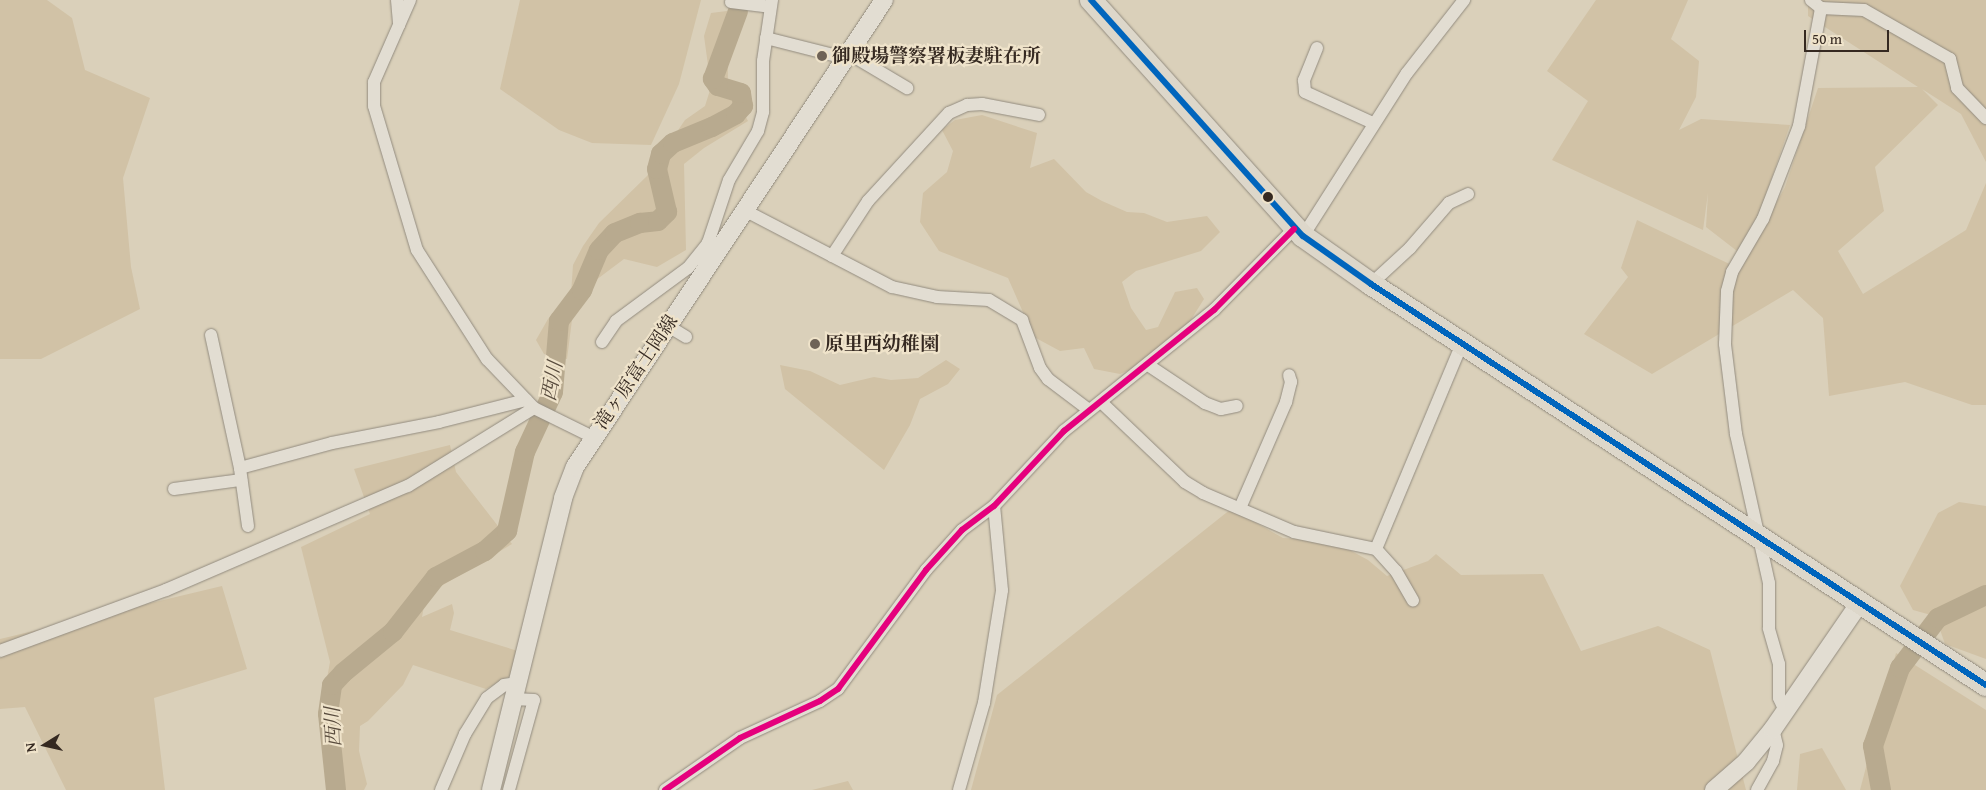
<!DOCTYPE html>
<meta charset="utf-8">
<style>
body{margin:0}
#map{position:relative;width:1986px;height:790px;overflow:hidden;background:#dad0ba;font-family:"Gentium Book Plus","Noto Serif JP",serif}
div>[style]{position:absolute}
.green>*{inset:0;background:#d1c2a6}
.river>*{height:20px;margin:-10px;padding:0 10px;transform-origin:10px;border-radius:10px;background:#b8aa8f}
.roads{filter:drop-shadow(0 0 1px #928b7f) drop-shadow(0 0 1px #928b7f)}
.street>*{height:12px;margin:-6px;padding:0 6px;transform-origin:6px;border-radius:6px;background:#e2ddd2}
.secondary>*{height:18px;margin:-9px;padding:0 9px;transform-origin:9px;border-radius:9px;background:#e2ddd2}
.highway>*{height:22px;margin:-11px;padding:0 11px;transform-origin:11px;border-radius:11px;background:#ddd7ca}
.bus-1>*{height:6px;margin:-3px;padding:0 3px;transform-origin:3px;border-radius:3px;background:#0065bd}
.bus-2>*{height:6px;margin:-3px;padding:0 3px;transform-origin:3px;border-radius:3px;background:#e5007d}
.dots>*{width:14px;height:14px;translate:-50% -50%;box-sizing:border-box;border:2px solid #efe3ca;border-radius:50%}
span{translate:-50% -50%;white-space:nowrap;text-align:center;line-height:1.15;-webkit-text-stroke:4.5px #efe3ca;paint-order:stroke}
.poi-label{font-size:19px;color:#352921;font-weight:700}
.left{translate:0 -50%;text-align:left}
.street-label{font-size:19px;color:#352921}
.water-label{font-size:20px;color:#584b3d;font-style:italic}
.north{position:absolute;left:20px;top:720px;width:50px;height:50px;-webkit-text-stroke:4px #efe3ca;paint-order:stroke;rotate:260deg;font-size:14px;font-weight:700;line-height:20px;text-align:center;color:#352921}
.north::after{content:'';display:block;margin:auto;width:18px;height:22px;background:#352921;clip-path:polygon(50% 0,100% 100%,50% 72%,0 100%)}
.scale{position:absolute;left:1804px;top:30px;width:85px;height:22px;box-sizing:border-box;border:2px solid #352921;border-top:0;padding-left:6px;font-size:15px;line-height:18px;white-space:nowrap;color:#352921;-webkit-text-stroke:4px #efe3ca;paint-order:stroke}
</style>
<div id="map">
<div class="green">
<div style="clip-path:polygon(0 0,47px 0,72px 18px,85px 70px,150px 98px,123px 178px,131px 267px,140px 309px,41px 359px,0 359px)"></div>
<div style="clip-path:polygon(520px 0,701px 0,679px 84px,651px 145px,592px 143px,559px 130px,500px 89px)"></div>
<div style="clip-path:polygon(1596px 0,1688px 0,1671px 39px,1699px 61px,1696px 97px,1679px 130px,1701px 119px,1790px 125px,1760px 212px,1737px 251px,1706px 227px,1708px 193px,1703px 230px,1552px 160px,1588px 101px,1547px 71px)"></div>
<div style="clip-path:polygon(1808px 0,1986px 0,1986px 162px,1961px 114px,1922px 89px,1938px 105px,1875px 167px,1884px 211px,1838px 251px,1863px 294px,1966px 230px,1986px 183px,1986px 405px,1972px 405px,1905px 382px,1829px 396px,1823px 318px,1793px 290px,1652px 374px,1584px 334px,1628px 277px,1621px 268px,1637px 220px,1740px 269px,1785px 187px,1818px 88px,1918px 87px,1808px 16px)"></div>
<div style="clip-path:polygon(727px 11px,728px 83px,748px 121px,704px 148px,684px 164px,686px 250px,657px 267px,624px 259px,584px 289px,572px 320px,567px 359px,544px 354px,536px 340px,548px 319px,571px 294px,573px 265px,583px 246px,599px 223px,647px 176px,685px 120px,705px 106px,711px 87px,704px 36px,711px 13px)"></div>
<div style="clip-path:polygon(982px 115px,1037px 133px,1030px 168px,1054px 159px,1086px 192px,1102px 201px,1127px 212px,1144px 213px,1167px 222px,1207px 216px,1220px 232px,1201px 251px,1136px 271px,1122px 282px,1131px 308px,1146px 330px,1158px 327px,1175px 292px,1197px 288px,1204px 299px,1187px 326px,1132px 369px,1120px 374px,1094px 369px,1084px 348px,1060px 351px,1034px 337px,1008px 278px,939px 251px,920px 222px,923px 193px,947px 172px,953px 151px,942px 130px,955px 120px)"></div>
<div style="clip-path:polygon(946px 360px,960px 369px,948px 384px,920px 399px,910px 425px,884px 470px,785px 389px,780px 365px,810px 371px,840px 385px,874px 377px,891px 380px,918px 378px)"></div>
<div style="clip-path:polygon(450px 445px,456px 472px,512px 544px,426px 595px,422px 617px,452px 604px,454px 613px,450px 630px,518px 651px,510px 676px,486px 689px,413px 665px,403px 685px,368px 721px,360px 726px,359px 751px,367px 784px,364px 790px,332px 790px,334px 782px,321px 711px,330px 662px,301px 547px,370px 514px,354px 469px)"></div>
<div style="clip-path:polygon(1959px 502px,1986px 506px,1986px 586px,1931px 615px,1913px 610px,1900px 586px,1938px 513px)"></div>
<div style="clip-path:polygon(1231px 509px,1283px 538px,1333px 541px,1368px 560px,1387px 576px,1428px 561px,1436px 554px,1461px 575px,1543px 574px,1581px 651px,1658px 626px,1710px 650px,1746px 790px,971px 790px,997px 695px)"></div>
<div style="clip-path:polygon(222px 586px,247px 669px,154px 698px,165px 790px,66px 790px,25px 707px,0 709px,0 639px)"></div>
<div style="clip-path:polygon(1986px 597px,1986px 659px,1945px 644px,1938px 624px,1951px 613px)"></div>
<div style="clip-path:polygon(1896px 653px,1986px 710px,1986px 790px,1860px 790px)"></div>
<div style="clip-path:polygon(1822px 748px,1846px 790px,1797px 790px,1800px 754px)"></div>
<div style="clip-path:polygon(848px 781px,853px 790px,812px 790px)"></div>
</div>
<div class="river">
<div style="left:336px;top:790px;width:76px;rotate:-96deg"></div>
<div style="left:328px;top:714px;width:29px;rotate:-82deg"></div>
<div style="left:332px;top:685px;width:16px;rotate:-47deg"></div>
<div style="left:343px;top:673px;width:65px;rotate:-39.4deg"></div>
<div style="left:393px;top:632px;width:70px;rotate:-52deg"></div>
<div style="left:436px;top:577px;width:55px;rotate:-28deg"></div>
<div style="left:485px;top:551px;width:30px;rotate:-42deg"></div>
<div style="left:507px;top:531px;width:81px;rotate:-77.2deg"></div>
<div style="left:525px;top:452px;width:66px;rotate:-65deg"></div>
<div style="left:553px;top:392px;width:71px;rotate:-85.2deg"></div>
<div style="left:559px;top:321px;width:39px;rotate:-53deg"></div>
<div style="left:582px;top:290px;width:43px;rotate:-67deg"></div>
<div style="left:599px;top:250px;width:23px;rotate:-47deg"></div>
<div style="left:615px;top:233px;width:27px;rotate:-22deg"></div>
<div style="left:640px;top:223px;width:18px;rotate:-6deg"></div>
<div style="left:658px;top:221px;width:13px;rotate:-45deg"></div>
<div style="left:667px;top:212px;width:44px;rotate:-103.1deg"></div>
<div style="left:657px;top:169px;width:16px;rotate:-75deg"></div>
<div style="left:661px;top:154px;width:16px;rotate:-43deg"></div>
<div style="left:673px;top:143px;width:42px;rotate:-22.3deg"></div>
<div style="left:712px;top:127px;width:27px;rotate:-28deg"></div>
<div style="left:736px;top:114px;width:11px;rotate:-49deg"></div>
<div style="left:743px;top:106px;width:13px;rotate:-99deg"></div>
<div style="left:741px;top:93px;width:24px;rotate:-163deg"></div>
<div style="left:718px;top:86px;width:9px;rotate:-126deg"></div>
<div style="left:713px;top:79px;width:72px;rotate:-69.8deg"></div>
<div style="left:1881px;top:790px;width:45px;rotate:-100.3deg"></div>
<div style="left:1873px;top:746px;width:83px;rotate:-70.9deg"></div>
<div style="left:1900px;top:668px;width:63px;rotate:-52.8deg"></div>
<div style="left:1938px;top:618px;width:53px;rotate:-25.6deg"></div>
</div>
<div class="roads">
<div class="street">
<div style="left:397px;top:0;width:25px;rotate:85deg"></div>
<div style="left:410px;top:0;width:90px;rotate:113.7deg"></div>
<div style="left:374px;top:82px;width:24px;rotate:90deg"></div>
<div style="left:374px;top:106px;width:150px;rotate:73.4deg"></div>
<div style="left:417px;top:250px;width:130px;rotate:57.3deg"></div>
<div style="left:487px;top:359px;width:68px;rotate:46.2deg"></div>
<div style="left:534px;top:408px;width:66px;rotate:26.2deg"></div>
<div style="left:1811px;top:0;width:13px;rotate:39deg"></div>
<div style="left:1821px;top:8px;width:43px;rotate:2.7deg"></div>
<div style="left:1864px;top:10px;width:99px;rotate:29.7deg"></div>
<div style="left:1950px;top:59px;width:30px;rotate:76deg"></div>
<div style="left:1957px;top:88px;width:42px;rotate:46deg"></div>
<div style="left:731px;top:2px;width:39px;rotate:7deg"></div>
<div style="left:766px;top:38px;width:81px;rotate:14.2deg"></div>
<div style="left:1317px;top:48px;width:35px;rotate:112deg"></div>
<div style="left:1304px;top:80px;width:12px;rotate:85deg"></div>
<div style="left:1305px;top:92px;width:75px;rotate:24.5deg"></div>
<div style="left:848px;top:53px;width:69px;rotate:30.7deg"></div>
<div style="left:744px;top:210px;width:167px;rotate:27.5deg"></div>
<div style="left:892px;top:287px;width:46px;rotate:12.5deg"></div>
<div style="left:937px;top:297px;width:52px;rotate:3.3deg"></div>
<div style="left:989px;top:300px;width:39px;rotate:31deg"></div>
<div style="left:1022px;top:320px;width:51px;rotate:69.4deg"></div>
<div style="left:1040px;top:368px;width:14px;rotate:54deg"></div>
<div style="left:1048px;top:379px;width:51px;rotate:37.1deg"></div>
<div style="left:1303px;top:236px;width:193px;rotate:-57.5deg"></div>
<div style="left:1407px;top:73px;width:93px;rotate:-52deg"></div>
<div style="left:718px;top:249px;width:12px;rotate:-149deg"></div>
<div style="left:708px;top:243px;width:66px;rotate:-71.6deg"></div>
<div style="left:729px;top:180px;width:57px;rotate:-59.4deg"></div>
<div style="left:758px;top:131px;width:20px;rotate:-75deg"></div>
<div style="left:763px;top:112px;width:51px;rotate:-90deg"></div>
<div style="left:763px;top:61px;width:62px;rotate:-81.6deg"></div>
<div style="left:832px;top:256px;width:66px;rotate:-56.8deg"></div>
<div style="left:868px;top:201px;width:120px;rotate:-47.4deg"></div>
<div style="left:949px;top:113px;width:20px;rotate:-24deg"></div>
<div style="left:967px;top:105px;width:15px;rotate:-4deg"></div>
<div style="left:982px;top:104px;width:58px;rotate:10.9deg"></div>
<div style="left:1371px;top:284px;width:53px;rotate:-42.7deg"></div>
<div style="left:1410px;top:248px;width:60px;rotate:-49.1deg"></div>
<div style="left:1449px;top:203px;width:21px;rotate:-25deg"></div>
<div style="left:668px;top:326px;width:21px;rotate:31deg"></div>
<div style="left:211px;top:335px;width:136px;rotate:77.7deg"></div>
<div style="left:602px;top:342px;width:25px;rotate:-56deg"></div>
<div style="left:616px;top:321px;width:89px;rotate:-36.4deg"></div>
<div style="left:688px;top:268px;width:32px;rotate:-51deg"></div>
<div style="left:1148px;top:365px;width:69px;rotate:33.7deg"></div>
<div style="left:1205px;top:403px;width:17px;rotate:21deg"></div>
<div style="left:1221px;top:409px;width:16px;rotate:-11deg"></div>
<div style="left:1101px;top:402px;width:116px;rotate:43.6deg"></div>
<div style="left:1185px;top:482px;width:21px;rotate:31deg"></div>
<div style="left:1203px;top:493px;width:99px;rotate:23.2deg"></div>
<div style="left:1294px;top:532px;width:84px;rotate:11.7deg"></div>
<div style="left:1376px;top:549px;width:30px;rotate:48deg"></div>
<div style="left:1396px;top:571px;width:34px;rotate:60deg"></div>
<div style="left:174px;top:489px;width:68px;rotate:-7.7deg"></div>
<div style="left:1240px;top:508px;width:116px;rotate:-66.5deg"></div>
<div style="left:1286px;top:402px;width:21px;rotate:-76deg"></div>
<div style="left:1291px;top:382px;width:7px;rotate:-106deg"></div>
<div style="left:248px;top:526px;width:59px;rotate:-97.9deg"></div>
<div style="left:240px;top:468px;width:95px;rotate:-15.2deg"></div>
<div style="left:332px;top:443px;width:109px;rotate:-11.1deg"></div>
<div style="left:439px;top:422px;width:90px;rotate:-14.2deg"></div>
<div style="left:1376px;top:549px;width:223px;rotate:-67.3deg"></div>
<div style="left:0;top:651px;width:177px;rotate:-20.2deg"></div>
<div style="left:166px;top:590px;width:263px;rotate:-23.3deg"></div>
<div style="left:408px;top:486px;width:148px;rotate:-31.8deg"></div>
<div style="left:1785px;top:711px;width:14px;rotate:-115deg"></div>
<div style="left:1779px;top:698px;width:34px;rotate:-90deg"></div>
<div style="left:1779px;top:664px;width:37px;rotate:-106deg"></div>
<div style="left:1769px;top:628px;width:45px;rotate:-90deg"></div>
<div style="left:1769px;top:583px;width:153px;rotate:-102.5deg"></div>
<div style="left:1736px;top:434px;width:91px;rotate:-97deg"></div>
<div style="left:1725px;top:344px;width:53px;rotate:-87.8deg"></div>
<div style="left:1727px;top:291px;width:20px;rotate:-75deg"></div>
<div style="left:1732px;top:272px;width:61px;rotate:-59.7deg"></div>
<div style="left:1763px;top:219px;width:100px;rotate:-68.8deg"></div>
<div style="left:1799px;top:126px;width:120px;rotate:-79.4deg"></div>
<div style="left:441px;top:790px;width:61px;rotate:-66.8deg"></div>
<div style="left:465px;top:734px;width:42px;rotate:-58.6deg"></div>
<div style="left:487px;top:698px;width:21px;rotate:-37deg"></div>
<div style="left:504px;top:685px;width:13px;rotate:-9deg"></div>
<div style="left:509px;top:790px;width:93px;rotate:-74.5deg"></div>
<div style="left:534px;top:700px;width:20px;rotate:-177deg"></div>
<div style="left:665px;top:790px;width:91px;rotate:-34.7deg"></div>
<div style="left:740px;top:738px;width:88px;rotate:-24.8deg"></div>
<div style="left:820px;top:701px;width:22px;rotate:-34deg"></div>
<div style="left:838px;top:689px;width:148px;rotate:-53.5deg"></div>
<div style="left:926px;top:570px;width:54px;rotate:-48deg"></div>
<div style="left:962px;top:530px;width:40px;rotate:-37deg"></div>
<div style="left:994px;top:506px;width:103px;rotate:-47deg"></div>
<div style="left:1064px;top:431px;width:193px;rotate:-38.9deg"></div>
<div style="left:1214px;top:310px;width:114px;rotate:-45.4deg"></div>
<div style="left:959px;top:790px;width:91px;rotate:-74deg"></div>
<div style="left:984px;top:703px;width:114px;rotate:-80.9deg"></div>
<div style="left:1002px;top:590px;width:84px;rotate:-95.4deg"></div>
<div style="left:1757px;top:790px;width:33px;rotate:-61deg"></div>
<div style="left:1773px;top:761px;width:16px;rotate:-76deg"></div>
<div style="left:1777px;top:745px;width:16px;rotate:-104deg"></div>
</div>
<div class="secondary">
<div style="left:491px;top:790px;width:301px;rotate:-76.1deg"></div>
<div style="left:563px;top:498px;width:33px;rotate:-69deg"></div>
<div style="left:575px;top:467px;width:560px;rotate:-56.51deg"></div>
<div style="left:1714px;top:790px;width:43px;rotate:-41.2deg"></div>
<div style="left:1746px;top:762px;width:43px;rotate:-50.7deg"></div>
<div style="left:1773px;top:729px;width:152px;rotate:-55.5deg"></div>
</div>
<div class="highway">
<div style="left:1091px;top:0;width:317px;rotate:48.1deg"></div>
<div style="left:1303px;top:236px;width:83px;rotate:35.2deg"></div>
<div style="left:1371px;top:284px;width:734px;rotate:33.11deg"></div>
</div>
</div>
<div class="bus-1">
<div style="left:1091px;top:0;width:317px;rotate:48.1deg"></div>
<div style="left:1303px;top:236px;width:83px;rotate:35.2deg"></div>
<div style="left:1371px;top:284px;width:734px;rotate:33.11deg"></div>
</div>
<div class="bus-2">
<div style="left:665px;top:790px;width:91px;rotate:-34.7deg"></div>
<div style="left:740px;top:738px;width:88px;rotate:-24.8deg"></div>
<div style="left:820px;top:701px;width:22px;rotate:-34deg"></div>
<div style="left:838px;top:689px;width:148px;rotate:-53.5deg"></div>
<div style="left:926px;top:570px;width:54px;rotate:-48deg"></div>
<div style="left:962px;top:530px;width:40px;rotate:-37deg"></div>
<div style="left:994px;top:506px;width:103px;rotate:-47deg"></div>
<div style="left:1064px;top:431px;width:193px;rotate:-38.9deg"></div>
<div style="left:1214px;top:310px;width:114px;rotate:-45.4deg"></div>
</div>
<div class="dots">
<div style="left:822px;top:56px;background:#6f6357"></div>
<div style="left:1268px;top:197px;background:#352921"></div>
<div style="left:815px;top:344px;background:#6f6357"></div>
</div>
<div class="poi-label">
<span class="left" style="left:832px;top:56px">御殿場警察署板妻駐在所</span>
<span class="left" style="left:825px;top:344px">原里西幼稚園</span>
</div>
<div class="street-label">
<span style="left:636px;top:372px;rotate:-56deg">滝ヶ原富士岡線</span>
</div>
<div class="water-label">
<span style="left:551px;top:381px;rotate:-79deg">西川</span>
<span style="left:332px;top:727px;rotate:-92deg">西川</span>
</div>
<div class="north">N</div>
<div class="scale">50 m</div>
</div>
